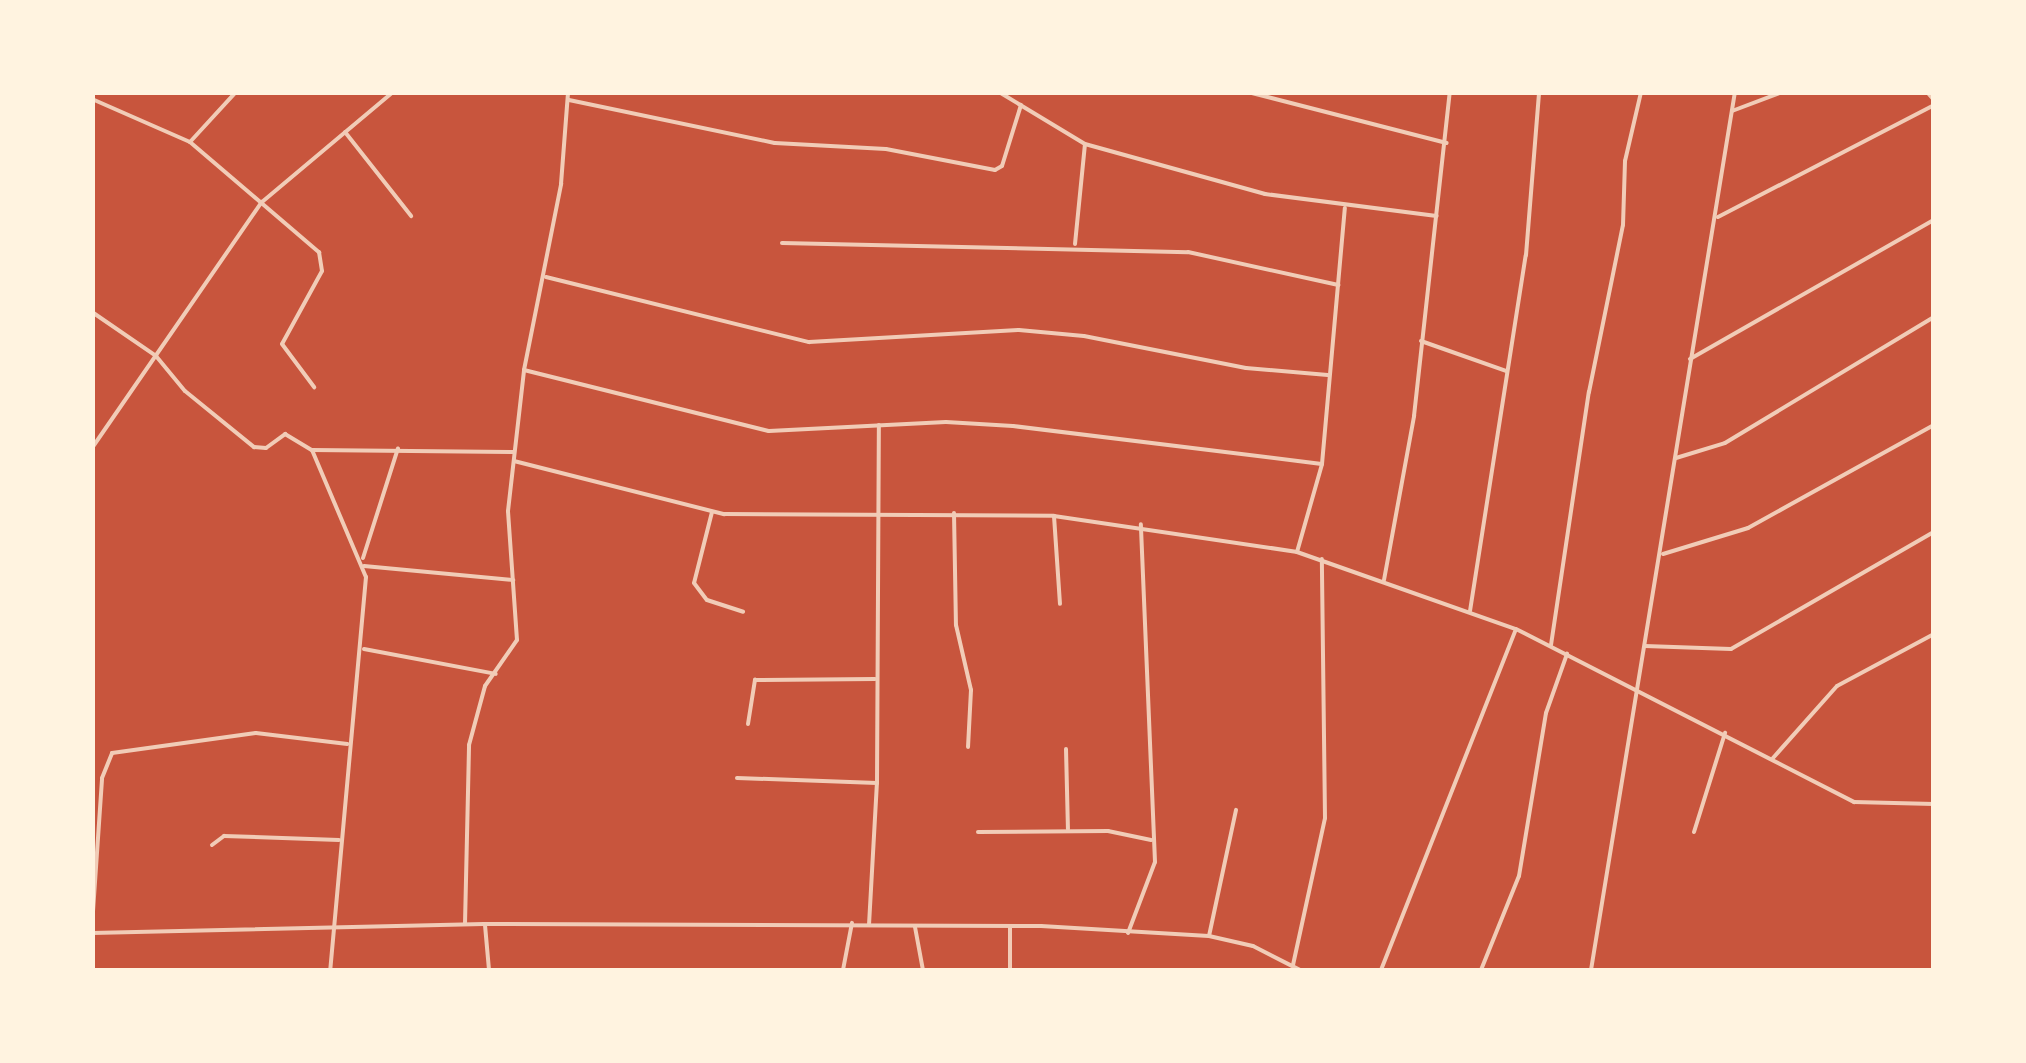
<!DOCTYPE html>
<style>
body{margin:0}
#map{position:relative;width:2026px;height:1063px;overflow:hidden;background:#c8553d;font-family:"Noto Sans",sans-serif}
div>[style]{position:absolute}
.minor>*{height:4px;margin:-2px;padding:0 2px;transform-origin:2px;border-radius:2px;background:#f1ccb7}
span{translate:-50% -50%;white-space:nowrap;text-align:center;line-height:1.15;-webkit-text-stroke:8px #fff3e0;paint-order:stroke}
.frame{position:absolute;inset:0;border:95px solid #fff3e0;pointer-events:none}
</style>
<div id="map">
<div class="minor">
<div style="left:999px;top:92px;width:100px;rotate:31.2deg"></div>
<div style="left:1085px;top:144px;width:187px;rotate:15.5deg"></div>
<div style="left:1265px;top:194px;width:173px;rotate:7.3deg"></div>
<div style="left:1248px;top:92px;width:205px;rotate:14.4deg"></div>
<div style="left:1927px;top:92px;width:11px;rotate:49deg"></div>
<div style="left:92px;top:99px;width:107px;rotate:23.7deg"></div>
<div style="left:190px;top:142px;width:170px;rotate:40.5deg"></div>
<div style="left:319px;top:252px;width:19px;rotate:81deg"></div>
<div style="left:322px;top:271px;width:83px;rotate:118.7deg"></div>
<div style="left:282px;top:344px;width:54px;rotate:53.3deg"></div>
<div style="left:569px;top:100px;width:210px;rotate:11.8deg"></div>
<div style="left:775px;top:143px;width:111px;rotate:3.1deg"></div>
<div style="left:886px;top:149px;width:111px;rotate:10.9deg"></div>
<div style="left:995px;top:170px;width:8px;rotate:-30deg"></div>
<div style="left:1002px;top:166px;width:64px;rotate:-72.7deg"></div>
<div style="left:1732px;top:111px;width:53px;rotate:-20.8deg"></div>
<div style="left:345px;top:132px;width:107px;rotate:51.8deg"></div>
<div style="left:190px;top:142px;width:68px;rotate:-47.4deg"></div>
<div style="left:1718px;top:217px;width:243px;rotate:-27.4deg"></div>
<div style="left:782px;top:243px;width:406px;rotate:1.3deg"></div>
<div style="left:1188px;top:252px;width:154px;rotate:12.4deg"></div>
<div style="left:1075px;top:244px;width:100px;rotate:-84.3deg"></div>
<div style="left:546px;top:277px;width:271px;rotate:13.9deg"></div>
<div style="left:809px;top:342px;width:210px;rotate:-3.3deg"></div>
<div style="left:1019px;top:330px;width:65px;rotate:5.3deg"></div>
<div style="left:1084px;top:336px;width:165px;rotate:11.2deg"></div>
<div style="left:1246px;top:368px;width:82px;rotate:4.9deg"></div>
<div style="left:92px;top:312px;width:78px;rotate:34.5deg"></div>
<div style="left:156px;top:356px;width:45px;rotate:50.4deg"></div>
<div style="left:185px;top:391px;width:89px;rotate:39.1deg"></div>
<div style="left:254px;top:447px;width:12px;rotate:5deg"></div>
<div style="left:266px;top:448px;width:24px;rotate:-36deg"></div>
<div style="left:285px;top:434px;width:31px;rotate:31deg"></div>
<div style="left:312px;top:450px;width:201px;rotate:0.6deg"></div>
<div style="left:1421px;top:341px;width:90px;rotate:19.4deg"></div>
<div style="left:1690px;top:359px;width:281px;rotate:-29.7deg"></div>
<div style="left:524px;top:370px;width:252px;rotate:14deg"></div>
<div style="left:769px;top:431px;width:177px;rotate:-2.9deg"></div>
<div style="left:946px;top:422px;width:67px;rotate:3.4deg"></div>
<div style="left:1013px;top:426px;width:311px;rotate:7deg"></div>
<div style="left:92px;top:448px;width:299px;rotate:-55.4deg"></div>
<div style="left:262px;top:202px;width:171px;rotate:-40deg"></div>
<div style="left:312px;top:450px;width:138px;rotate:67deg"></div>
<div style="left:366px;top:577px;width:395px;rotate:95.2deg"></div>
<div style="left:1676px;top:458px;width:51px;rotate:-17deg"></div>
<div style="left:1725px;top:443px;width:244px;rotate:-31.1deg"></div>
<div style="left:514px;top:461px;width:217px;rotate:14.2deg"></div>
<div style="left:724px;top:514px;width:330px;rotate:0.3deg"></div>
<div style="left:1054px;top:516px;width:246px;rotate:8.4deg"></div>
<div style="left:1297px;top:552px;width:232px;rotate:19.4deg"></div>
<div style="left:1516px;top:629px;width:380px;rotate:27.1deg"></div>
<div style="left:1854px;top:802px;width:80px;rotate:1.4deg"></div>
<div style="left:712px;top:512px;width:73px;rotate:104.2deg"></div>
<div style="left:694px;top:583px;width:21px;rotate:53deg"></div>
<div style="left:707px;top:600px;width:38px;rotate:18deg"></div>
<div style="left:954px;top:513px;width:112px;rotate:89deg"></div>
<div style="left:956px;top:625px;width:67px;rotate:77deg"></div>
<div style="left:971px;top:690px;width:57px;rotate:93deg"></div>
<div style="left:1054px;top:516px;width:88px;rotate:86.1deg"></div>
<div style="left:1297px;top:552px;width:91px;rotate:-74.1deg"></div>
<div style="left:1322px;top:464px;width:257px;rotate:-84.9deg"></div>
<div style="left:1663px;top:554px;width:89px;rotate:-17deg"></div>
<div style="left:1748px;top:528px;width:213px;rotate:-29deg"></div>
<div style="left:363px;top:558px;width:115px;rotate:-72.3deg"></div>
<div style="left:364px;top:566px;width:150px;rotate:5.4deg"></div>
<div style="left:1384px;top:580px;width:167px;rotate:-79.6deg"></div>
<div style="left:1414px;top:416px;width:326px;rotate:-83.7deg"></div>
<div style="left:1470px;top:611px;width:360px;rotate:-81.1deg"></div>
<div style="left:1526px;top:255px;width:164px;rotate:-85.4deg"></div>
<div style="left:1551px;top:645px;width:256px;rotate:-81.5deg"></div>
<div style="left:1589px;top:392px;width:170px;rotate:-78.5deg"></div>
<div style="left:1623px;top:225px;width:64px;rotate:-88.2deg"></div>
<div style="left:1625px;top:161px;width:71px;rotate:-76.9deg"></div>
<div style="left:1645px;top:646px;width:86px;rotate:2deg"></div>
<div style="left:1731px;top:649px;width:234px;rotate:-30deg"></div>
<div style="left:364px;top:649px;width:134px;rotate:10.7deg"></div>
<div style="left:748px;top:724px;width:45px;rotate:-81deg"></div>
<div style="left:755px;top:680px;width:120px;rotate:-0.5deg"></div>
<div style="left:1066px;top:749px;width:80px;rotate:88.6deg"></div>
<div style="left:1773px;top:758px;width:96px;rotate:-48.4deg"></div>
<div style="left:1837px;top:686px;width:110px;rotate:-28.2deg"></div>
<div style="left:737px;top:778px;width:140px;rotate:2deg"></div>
<div style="left:978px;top:832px;width:130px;rotate:-0.4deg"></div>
<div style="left:1108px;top:831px;width:44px;rotate:11.8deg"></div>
<div style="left:1694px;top:832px;width:104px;rotate:-72.6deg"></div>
<div style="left:212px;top:845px;width:15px;rotate:-37deg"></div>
<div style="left:224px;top:836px;width:115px;rotate:2deg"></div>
<div style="left:465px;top:924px;width:179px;rotate:-88.7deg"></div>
<div style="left:469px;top:745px;width:61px;rotate:-74.8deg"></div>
<div style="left:485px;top:686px;width:56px;rotate:-55.2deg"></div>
<div style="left:517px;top:640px;width:129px;rotate:-94deg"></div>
<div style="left:508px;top:511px;width:142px;rotate:-83.5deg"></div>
<div style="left:524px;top:370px;width:190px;rotate:-78.7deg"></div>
<div style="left:561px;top:184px;width:92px;rotate:-85.6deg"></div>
<div style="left:485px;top:925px;width:45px;rotate:84.9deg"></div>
<div style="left:869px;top:925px;width:142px;rotate:-86.8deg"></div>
<div style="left:877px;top:783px;width:358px;rotate:-89.7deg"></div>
<div style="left:92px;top:926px;width:148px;rotate:-86.1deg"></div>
<div style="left:102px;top:778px;width:27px;rotate:-68deg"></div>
<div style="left:112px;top:753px;width:145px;rotate:-7.9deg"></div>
<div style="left:256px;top:733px;width:92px;rotate:6.9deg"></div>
<div style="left:915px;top:927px;width:44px;rotate:79.5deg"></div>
<div style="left:92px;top:933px;width:392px;rotate:-1.3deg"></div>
<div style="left:484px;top:924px;width:557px;rotate:0.21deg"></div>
<div style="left:1041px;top:926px;width:168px;rotate:3.4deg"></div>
<div style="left:1209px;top:936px;width:45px;rotate:12.8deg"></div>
<div style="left:1253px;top:946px;width:53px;rotate:27.1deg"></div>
<div style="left:1128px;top:933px;width:76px;rotate:-69.2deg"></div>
<div style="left:1155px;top:862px;width:338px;rotate:-92.4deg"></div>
<div style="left:1209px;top:936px;width:129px;rotate:-77.9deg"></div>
<div style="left:1293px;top:965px;width:150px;rotate:-77.7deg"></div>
<div style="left:1325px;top:818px;width:259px;rotate:-90.7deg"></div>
<div style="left:843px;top:970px;width:48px;rotate:-79.2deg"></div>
<div style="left:1010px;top:970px;width:44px;rotate:-90deg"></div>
<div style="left:1381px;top:970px;width:365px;rotate:-68.4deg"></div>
<div style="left:1481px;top:970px;width:101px;rotate:-68deg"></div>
<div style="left:1519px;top:876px;width:165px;rotate:-80.6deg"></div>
<div style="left:1546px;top:713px;width:63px;rotate:-70.4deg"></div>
<div style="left:1591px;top:970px;width:890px;rotate:-80.69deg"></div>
</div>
<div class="frame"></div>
</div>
